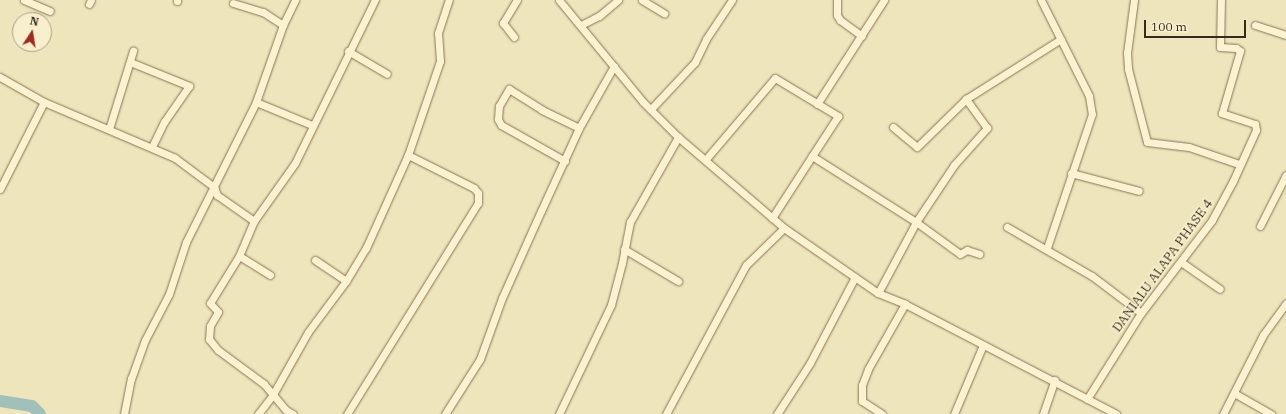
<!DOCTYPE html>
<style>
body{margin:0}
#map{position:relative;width:1286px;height:414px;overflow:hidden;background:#efe5bd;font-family:"IBM Plex Serif",serif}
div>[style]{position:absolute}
.river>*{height:12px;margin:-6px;padding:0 6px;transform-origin:6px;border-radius:6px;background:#a1c0ba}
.roads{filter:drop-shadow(0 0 1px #887556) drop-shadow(0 0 1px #887556)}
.minor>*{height:7px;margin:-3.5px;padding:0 3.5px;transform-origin:3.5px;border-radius:3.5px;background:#faf2d0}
span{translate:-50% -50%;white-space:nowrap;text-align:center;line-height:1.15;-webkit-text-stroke:3px #f7efcd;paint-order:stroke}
.street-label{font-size:13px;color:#362b1b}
.north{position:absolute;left:12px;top:12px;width:40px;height:40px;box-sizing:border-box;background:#f7efcd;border:1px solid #aaa186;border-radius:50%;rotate:12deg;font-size:11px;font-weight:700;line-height:16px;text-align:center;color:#362b1b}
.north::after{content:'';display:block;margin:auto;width:14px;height:18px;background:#992d23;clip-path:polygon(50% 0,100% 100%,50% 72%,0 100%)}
.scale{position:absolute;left:1144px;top:20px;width:102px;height:18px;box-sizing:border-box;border:2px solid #362b1b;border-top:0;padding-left:5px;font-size:12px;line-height:14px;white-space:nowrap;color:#362b1b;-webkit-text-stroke:3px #f7efcd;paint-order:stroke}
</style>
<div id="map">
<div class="river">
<div style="left:0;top:401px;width:32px;rotate:9deg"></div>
<div style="left:32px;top:406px;width:11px;rotate:45deg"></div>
</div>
<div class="roads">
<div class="minor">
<div style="left:24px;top:0;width:28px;rotate:23deg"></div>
<div style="left:559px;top:0;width:132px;rotate:50.5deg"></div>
<div style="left:643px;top:102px;width:49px;rotate:45deg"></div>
<div style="left:678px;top:137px;width:140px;rotate:40.6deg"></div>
<div style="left:784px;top:228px;width:114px;rotate:34.7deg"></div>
<div style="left:878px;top:293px;width:29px;rotate:22deg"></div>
<div style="left:905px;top:304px;width:238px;rotate:27.5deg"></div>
<div style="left:642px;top:0;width:26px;rotate:31deg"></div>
<div style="left:837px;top:0;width:15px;rotate:90deg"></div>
<div style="left:837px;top:15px;width:6px;rotate:59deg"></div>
<div style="left:840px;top:20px;width:27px;rotate:36deg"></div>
<div style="left:1041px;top:0;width:107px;rotate:63.4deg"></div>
<div style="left:1089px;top:96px;width:18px;rotate:81deg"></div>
<div style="left:1092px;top:114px;width:141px;rotate:108.6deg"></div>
<div style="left:1134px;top:0;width:53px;rotate:97.5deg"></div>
<div style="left:1127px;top:53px;width:16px;rotate:86deg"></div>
<div style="left:1128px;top:69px;width:75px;rotate:75.4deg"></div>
<div style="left:1147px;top:142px;width:42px;rotate:6.8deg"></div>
<div style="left:1189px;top:147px;width:53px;rotate:18.8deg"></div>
<div style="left:177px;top:1px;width:1px;rotate:-90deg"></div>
<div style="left:233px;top:3px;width:31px;rotate:17deg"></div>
<div style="left:263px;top:12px;width:24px;rotate:33deg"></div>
<div style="left:89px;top:4px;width:4px;rotate:-63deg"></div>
<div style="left:581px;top:25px;width:20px;rotate:-27deg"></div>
<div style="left:599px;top:16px;width:25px;rotate:-40deg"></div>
<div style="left:1255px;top:25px;width:33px;rotate:18deg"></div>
<div style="left:514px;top:37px;width:18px;rotate:-128deg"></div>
<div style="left:503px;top:23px;width:27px;rotate:-59deg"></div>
<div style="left:348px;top:51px;width:45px;rotate:30.5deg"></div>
<div style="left:130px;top:62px;width:64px;rotate:22.1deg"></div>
<div style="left:189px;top:86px;width:44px;rotate:124.8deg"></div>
<div style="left:164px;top:122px;width:28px;rotate:116deg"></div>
<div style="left:0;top:77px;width:51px;rotate:29.6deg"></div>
<div style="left:44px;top:102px;width:142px;rotate:23.1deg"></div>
<div style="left:175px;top:158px;width:49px;rotate:36.6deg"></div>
<div style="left:214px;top:187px;width:9px;rotate:69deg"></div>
<div style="left:217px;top:195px;width:45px;rotate:35.1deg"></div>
<div style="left:256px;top:102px;width:61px;rotate:22.3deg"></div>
<div style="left:817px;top:104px;width:124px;rotate:-57.2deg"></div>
<div style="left:651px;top:109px;width:64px;rotate:-46.9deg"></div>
<div style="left:695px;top:62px;width:25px;rotate:-64deg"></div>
<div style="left:706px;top:39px;width:47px;rotate:-56.3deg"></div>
<div style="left:893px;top:127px;width:31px;rotate:40deg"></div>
<div style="left:917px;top:147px;width:69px;rotate:-44.4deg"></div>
<div style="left:966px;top:99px;width:112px;rotate:-32.3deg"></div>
<div style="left:109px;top:129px;width:82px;rotate:-72.9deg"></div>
<div style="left:706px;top:159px;width:106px;rotate:-49.6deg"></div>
<div style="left:775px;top:78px;width:74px;rotate:31.1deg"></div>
<div style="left:838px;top:116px;width:48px;rotate:123deg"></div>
<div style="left:565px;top:161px;width:73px;rotate:-150.6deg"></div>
<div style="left:501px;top:125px;width:7px;rotate:-117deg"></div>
<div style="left:498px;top:119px;width:13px;rotate:-86deg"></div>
<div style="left:499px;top:106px;width:20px;rotate:-60deg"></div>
<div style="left:509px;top:89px;width:39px;rotate:32deg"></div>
<div style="left:542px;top:110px;width:41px;rotate:25.9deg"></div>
<div style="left:1071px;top:173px;width:70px;rotate:14.8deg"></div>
<div style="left:0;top:189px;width:97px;rotate:-63.2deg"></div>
<div style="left:772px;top:218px;width:74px;rotate:-57.2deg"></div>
<div style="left:812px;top:156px;width:123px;rotate:32.4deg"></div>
<div style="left:916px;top:222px;width:54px;rotate:36deg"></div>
<div style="left:960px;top:254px;width:8px;rotate:-30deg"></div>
<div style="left:967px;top:250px;width:13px;rotate:18deg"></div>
<div style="left:1260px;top:226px;width:57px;rotate:-63deg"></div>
<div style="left:1007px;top:227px;width:98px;rotate:30deg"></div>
<div style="left:1092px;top:276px;width:61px;rotate:37.1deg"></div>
<div style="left:624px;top:249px;width:63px;rotate:30.7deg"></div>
<div style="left:239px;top:256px;width:55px;rotate:121.7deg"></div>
<div style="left:210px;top:303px;width:12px;rotate:48deg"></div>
<div style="left:218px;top:312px;width:16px;rotate:120deg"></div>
<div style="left:210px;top:326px;width:13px;rotate:94deg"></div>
<div style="left:209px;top:339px;width:14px;rotate:51deg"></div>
<div style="left:218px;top:350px;width:57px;rotate:36.5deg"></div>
<div style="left:264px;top:384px;width:34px;rotate:50deg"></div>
<div style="left:286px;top:410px;width:8px;rotate:30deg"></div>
<div style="left:315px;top:260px;width:37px;rotate:34deg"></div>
<div style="left:1181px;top:262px;width:47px;rotate:34.7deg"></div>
<div style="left:270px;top:275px;width:36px;rotate:-148deg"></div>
<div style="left:239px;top:256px;width:38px;rotate:-67deg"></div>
<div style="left:254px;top:221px;width:71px;rotate:-54.7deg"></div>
<div style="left:295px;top:163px;width:182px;rotate:-63.9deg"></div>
<div style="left:878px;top:293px;width:81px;rotate:-61.8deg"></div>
<div style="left:916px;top:222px;width:69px;rotate:-56.3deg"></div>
<div style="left:954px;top:165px;width:50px;rotate:-48.3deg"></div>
<div style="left:987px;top:128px;width:36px;rotate:-126deg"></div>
<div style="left:1234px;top:393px;width:43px;rotate:29.6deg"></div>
<div style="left:1087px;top:399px;width:102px;rotate:-57.9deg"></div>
<div style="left:1141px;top:313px;width:117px;rotate:-52.6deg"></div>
<div style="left:1212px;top:220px;width:44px;rotate:-61.7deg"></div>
<div style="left:1233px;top:181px;width:56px;rotate:-65.7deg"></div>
<div style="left:1256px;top:130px;width:6px;rotate:-99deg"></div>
<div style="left:1255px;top:124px;width:35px;rotate:-162deg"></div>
<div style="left:1222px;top:113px;width:65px;rotate:-73.8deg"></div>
<div style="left:1240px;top:51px;width:5px;rotate:-143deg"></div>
<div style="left:1236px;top:48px;width:16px;rotate:-176deg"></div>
<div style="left:1220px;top:47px;width:47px;rotate:-88.8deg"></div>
<div style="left:124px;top:414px;width:36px;rotate:-79deg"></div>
<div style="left:131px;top:379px;width:41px;rotate:-70.3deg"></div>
<div style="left:145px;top:340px;width:52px;rotate:-62.4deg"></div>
<div style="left:169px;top:294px;width:55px;rotate:-71.9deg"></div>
<div style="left:186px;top:242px;width:157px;rotate:-63.4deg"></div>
<div style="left:256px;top:102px;width:82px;rotate:-70.7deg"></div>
<div style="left:283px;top:25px;width:28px;rotate:-64deg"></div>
<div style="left:258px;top:414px;width:23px;rotate:-52deg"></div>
<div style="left:272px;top:396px;width:73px;rotate:-60.6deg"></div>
<div style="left:308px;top:332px;width:64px;rotate:-53.3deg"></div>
<div style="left:346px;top:281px;width:39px;rotate:-59deg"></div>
<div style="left:366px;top:248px;width:102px;rotate:-65.7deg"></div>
<div style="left:347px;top:414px;width:248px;rotate:-58.2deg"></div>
<div style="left:478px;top:203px;width:10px;rotate:-90deg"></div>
<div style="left:478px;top:193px;width:6px;rotate:-129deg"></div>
<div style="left:474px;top:188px;width:74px;rotate:-153.4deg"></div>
<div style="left:408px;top:155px;width:99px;rotate:-71.2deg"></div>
<div style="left:440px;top:61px;width:28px;rotate:-94deg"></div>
<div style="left:438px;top:33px;width:35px;rotate:-72deg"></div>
<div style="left:445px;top:414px;width:65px;rotate:-57.5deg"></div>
<div style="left:480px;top:359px;width:65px;rotate:-70.2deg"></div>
<div style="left:502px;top:298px;width:95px;rotate:-65.9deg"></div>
<div style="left:541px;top:211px;width:91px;rotate:-65.4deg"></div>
<div style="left:579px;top:128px;width:71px;rotate:-60.6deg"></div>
<div style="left:559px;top:414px;width:121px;rotate:-64.5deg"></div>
<div style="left:611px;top:305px;width:43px;rotate:-75.3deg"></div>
<div style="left:622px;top:263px;width:42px;rotate:-79deg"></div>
<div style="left:630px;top:222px;width:98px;rotate:-60.5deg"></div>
<div style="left:666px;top:414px;width:169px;rotate:-61.8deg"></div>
<div style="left:746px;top:265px;width:53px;rotate:-44.2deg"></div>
<div style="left:777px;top:414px;width:61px;rotate:-57.1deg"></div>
<div style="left:810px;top:363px;width:97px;rotate:-62.4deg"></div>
<div style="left:882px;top:414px;width:24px;rotate:-147deg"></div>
<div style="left:862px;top:401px;width:16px;rotate:-90deg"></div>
<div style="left:862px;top:385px;width:17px;rotate:-69deg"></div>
<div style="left:868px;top:369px;width:75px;rotate:-60.4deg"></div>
<div style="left:954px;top:414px;width:75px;rotate:-67.2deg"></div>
<div style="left:1043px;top:414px;width:36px;rotate:-71deg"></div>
<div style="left:1223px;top:414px;width:89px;rotate:-63.1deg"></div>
<div style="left:1263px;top:335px;width:39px;rotate:-54deg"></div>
</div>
</div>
<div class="street-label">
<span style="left:1163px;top:266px;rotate:-54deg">DANIALU ALAPA PHASE 4</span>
</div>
<div class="north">N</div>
<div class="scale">100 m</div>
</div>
